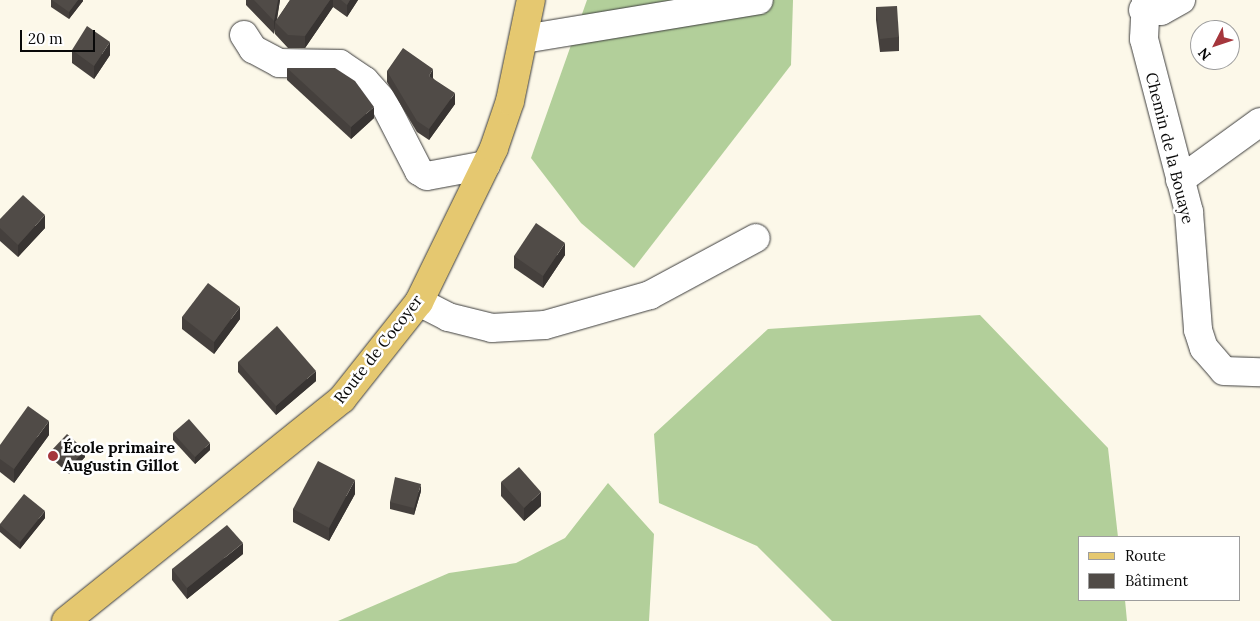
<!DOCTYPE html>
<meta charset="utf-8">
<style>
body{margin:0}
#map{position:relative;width:1260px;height:621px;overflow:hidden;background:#fcf8e9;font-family:Lora,serif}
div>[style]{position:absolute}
.forest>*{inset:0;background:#b2cf9a}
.roads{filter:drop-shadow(0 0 1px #3c3c3c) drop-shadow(0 0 1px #3c3c3c)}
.minor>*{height:28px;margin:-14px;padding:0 14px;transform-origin:14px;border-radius:14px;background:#fff}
.major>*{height:28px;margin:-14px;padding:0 14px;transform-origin:14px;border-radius:14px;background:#e5c870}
.wall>*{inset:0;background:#45403d}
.shaded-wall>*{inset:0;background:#383432}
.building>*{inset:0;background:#504b47}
.dots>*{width:14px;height:14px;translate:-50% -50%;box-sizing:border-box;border:2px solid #fff;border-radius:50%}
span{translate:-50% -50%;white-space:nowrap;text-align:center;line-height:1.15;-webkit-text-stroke:5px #fff;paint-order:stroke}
.street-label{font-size:16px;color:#090909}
.poi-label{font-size:16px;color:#090909;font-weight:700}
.left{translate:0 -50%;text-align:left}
.legend{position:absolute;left:1078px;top:536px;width:162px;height:65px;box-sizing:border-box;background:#fff;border:1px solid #9d9d9d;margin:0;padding:6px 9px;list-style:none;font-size:15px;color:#090909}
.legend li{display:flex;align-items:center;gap:10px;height:25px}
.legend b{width:25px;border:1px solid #9d9d9d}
.north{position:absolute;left:1190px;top:20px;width:50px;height:50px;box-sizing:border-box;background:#fff;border:1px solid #9d9d9d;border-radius:50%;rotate:229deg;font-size:14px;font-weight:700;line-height:20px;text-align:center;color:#090909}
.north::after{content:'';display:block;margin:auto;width:18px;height:22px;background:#a5363c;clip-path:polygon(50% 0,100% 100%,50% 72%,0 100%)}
.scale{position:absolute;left:20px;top:30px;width:75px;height:22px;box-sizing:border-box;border:2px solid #090909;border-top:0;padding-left:6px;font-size:15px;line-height:18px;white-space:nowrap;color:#090909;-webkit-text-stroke:4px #fff;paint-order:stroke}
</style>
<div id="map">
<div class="forest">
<div style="clip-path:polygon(587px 0,793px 0,791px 65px,634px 268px,581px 223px,531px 158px)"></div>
<div style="clip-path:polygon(980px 315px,1108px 448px,1118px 537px,1079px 537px,1079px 600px,1125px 600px,1127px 621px,832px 621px,757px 546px,659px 503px,654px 434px,768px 329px)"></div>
<div style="clip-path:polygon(608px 483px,654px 534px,649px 621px,338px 621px,449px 573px,516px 563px,565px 538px)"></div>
</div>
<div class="roads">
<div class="minor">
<div style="left:1146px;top:0;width:39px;rotate:93deg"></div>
<div style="left:1144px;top:39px;width:179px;rotate:75.4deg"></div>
<div style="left:1189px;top:212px;width:118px;rotate:85.6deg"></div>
<div style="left:1198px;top:330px;width:19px;rotate:72deg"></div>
<div style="left:1204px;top:348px;width:30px;rotate:49deg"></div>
<div style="left:1224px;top:371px;width:36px;rotate:2deg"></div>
<div style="left:1143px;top:10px;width:18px;rotate:3deg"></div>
<div style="left:1161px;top:11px;width:23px;rotate:-29deg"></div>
<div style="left:244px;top:35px;width:17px;rotate:57deg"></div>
<div style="left:253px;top:49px;width:30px;rotate:28deg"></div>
<div style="left:279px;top:63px;width:61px;rotate:0.9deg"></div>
<div style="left:340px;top:64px;width:30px;rotate:34deg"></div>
<div style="left:365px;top:81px;width:27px;rotate:48deg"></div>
<div style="left:383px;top:101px;width:79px;rotate:62.8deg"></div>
<div style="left:419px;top:171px;width:9px;rotate:32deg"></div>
<div style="left:427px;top:176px;width:60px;rotate:-10.6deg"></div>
<div style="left:524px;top:39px;width:238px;rotate:-9.4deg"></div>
<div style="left:1180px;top:180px;width:99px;rotate:-35.9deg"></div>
<div style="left:419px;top:302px;width:33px;rotate:27deg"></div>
<div style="left:448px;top:317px;width:45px;rotate:14deg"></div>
<div style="left:492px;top:328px;width:53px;rotate:-3.2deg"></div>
<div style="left:545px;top:325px;width:109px;rotate:-15.9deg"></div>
<div style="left:650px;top:295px;width:120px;rotate:-28.3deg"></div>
</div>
<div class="major">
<div style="left:66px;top:621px;width:354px;rotate:-38.8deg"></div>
<div style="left:342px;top:399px;width:124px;rotate:-51.6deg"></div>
<div style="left:419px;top:302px;width:171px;rotate:-64deg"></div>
<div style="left:494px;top:148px;width:50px;rotate:-71.2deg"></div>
<div style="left:510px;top:101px;width:103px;rotate:-78.3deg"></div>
</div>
</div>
<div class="wall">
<div style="clip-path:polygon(51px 0,83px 0,83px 1px,69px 19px,51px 7px)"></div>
<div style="clip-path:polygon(246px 0,280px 0,277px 20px,290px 0,358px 0,347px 17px,333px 7px,305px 48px,288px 48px,275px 34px,275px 29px,274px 34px,246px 5px)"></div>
<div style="clip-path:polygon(876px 7px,899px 37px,899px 51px,880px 52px,876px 20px)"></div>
<div style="clip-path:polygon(72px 50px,110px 55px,94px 79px,72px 63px)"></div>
<div style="clip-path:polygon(287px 68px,374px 118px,351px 139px,287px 80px)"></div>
<div style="clip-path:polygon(387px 71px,433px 78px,455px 104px,429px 140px,417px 132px,387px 82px)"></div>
<div style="clip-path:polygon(0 219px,45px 228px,18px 257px,0 241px)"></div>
<div style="clip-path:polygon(565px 255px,543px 288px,514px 268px,514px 256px)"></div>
<div style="clip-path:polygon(182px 317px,240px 319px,214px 354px,182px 329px)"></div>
<div style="clip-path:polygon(238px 362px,316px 381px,276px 415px,238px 372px)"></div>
<div style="clip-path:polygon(173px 433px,210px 450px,195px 464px,173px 440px)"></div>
<div style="clip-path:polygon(49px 435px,14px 483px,0 472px,0 445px)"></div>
<div style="clip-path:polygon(51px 451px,85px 457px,69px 474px,51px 458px)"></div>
<div style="clip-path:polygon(501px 482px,541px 506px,524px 521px,501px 496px)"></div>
<div style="clip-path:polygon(421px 491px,414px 515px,390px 509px,390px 502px)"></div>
<div style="clip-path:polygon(355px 494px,329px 541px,293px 522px,293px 509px)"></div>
<div style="clip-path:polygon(45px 518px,20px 549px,0 532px,0 524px)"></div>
<div style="clip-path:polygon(243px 554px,187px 599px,172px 580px,172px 569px)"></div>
</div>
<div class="shaded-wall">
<div style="clip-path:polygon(78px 0,83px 0,83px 1px,69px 19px,69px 12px)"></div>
<div style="clip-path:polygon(278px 0,280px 0,276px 23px,275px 22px,274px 34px,274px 21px)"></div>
<div style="clip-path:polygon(330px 0,333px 0,333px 7px,305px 48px,305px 36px)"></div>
<div style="clip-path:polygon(350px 0,358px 0,347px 17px,347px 5px)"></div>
<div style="clip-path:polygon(110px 42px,110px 55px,94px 79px,94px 66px)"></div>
<div style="clip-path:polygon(433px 69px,433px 81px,429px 76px)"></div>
<div style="clip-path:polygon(455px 93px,455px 104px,429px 140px,429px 129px)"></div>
<div style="clip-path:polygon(374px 107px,374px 118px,351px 139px,351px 127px)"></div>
<div style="clip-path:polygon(45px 215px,45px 228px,18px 257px,18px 245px)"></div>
<div style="clip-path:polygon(565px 243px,565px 255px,543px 288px,543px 276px)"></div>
<div style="clip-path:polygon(240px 307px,240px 319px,214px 354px,214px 342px)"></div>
<div style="clip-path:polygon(316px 371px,316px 381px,276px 415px,276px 406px)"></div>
<div style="clip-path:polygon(49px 421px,49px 435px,14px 483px,14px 469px)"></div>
<div style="clip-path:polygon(210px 443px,210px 450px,195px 464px,195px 457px)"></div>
<div style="clip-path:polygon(85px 450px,85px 457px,69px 474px,69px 467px)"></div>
<div style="clip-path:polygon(355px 480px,355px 494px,329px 541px,329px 528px)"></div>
<div style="clip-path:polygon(421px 484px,421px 491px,414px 515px,414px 508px)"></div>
<div style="clip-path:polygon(541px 492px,541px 506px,524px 521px,524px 508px)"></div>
<div style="clip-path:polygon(45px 511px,45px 518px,20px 549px,20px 542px)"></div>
<div style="clip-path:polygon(243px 543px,243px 554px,187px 599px,187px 588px)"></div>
</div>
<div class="building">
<div style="clip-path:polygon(52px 0,78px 0,69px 12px)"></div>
<div style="clip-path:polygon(254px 0,278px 0,274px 21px)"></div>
<div style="clip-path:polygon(290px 0,330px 0,305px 36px,288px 35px,275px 22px)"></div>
<div style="clip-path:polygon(341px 0,350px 0,347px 5px)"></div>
<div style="clip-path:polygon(897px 6px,899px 37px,880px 39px,876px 7px)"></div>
<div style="clip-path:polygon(87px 26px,110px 42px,94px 66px,72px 50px)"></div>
<div style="clip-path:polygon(403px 48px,433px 69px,429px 76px,455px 93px,429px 129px,417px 121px,387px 71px)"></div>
<div style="clip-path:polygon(287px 68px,335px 68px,355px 81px,374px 107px,351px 127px)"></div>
<div style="clip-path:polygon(23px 195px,45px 215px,18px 245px,0 228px,0 219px)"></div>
<div style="clip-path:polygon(536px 223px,565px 243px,543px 276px,514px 256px)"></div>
<div style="clip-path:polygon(208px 283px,240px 307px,214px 342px,182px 317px)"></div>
<div style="clip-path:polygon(277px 326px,316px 371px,276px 406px,238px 362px)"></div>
<div style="clip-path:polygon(28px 406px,49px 421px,14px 469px,0 459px,0 445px)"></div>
<div style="clip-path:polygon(189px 419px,210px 443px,195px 457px,173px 433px)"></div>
<div style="clip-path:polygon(67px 434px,85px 450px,69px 467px,51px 451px)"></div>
<div style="clip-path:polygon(318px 461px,355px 480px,329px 528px,293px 509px)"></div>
<div style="clip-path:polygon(519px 467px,541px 492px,524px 508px,501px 482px)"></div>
<div style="clip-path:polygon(395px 477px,421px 484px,414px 508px,390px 502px)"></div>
<div style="clip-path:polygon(24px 494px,45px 511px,20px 542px,0 525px,0 524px)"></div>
<div style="clip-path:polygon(227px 525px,243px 543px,187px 588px,172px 569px)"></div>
</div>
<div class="dots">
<div style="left:53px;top:456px;background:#a5363c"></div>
</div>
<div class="street-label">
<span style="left:1170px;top:148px;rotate:76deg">Chemin de la Bouaye</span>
<span style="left:378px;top:349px;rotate:-52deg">Route de Cocoyer</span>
</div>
<div class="poi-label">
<span class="left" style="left:63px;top:456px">École primaire<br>Augustin Gillot</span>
</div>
<ul class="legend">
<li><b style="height:6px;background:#e5c870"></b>Route</li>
<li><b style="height:14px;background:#504b47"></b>Bâtiment</li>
</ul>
<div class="north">N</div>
<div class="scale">20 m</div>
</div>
